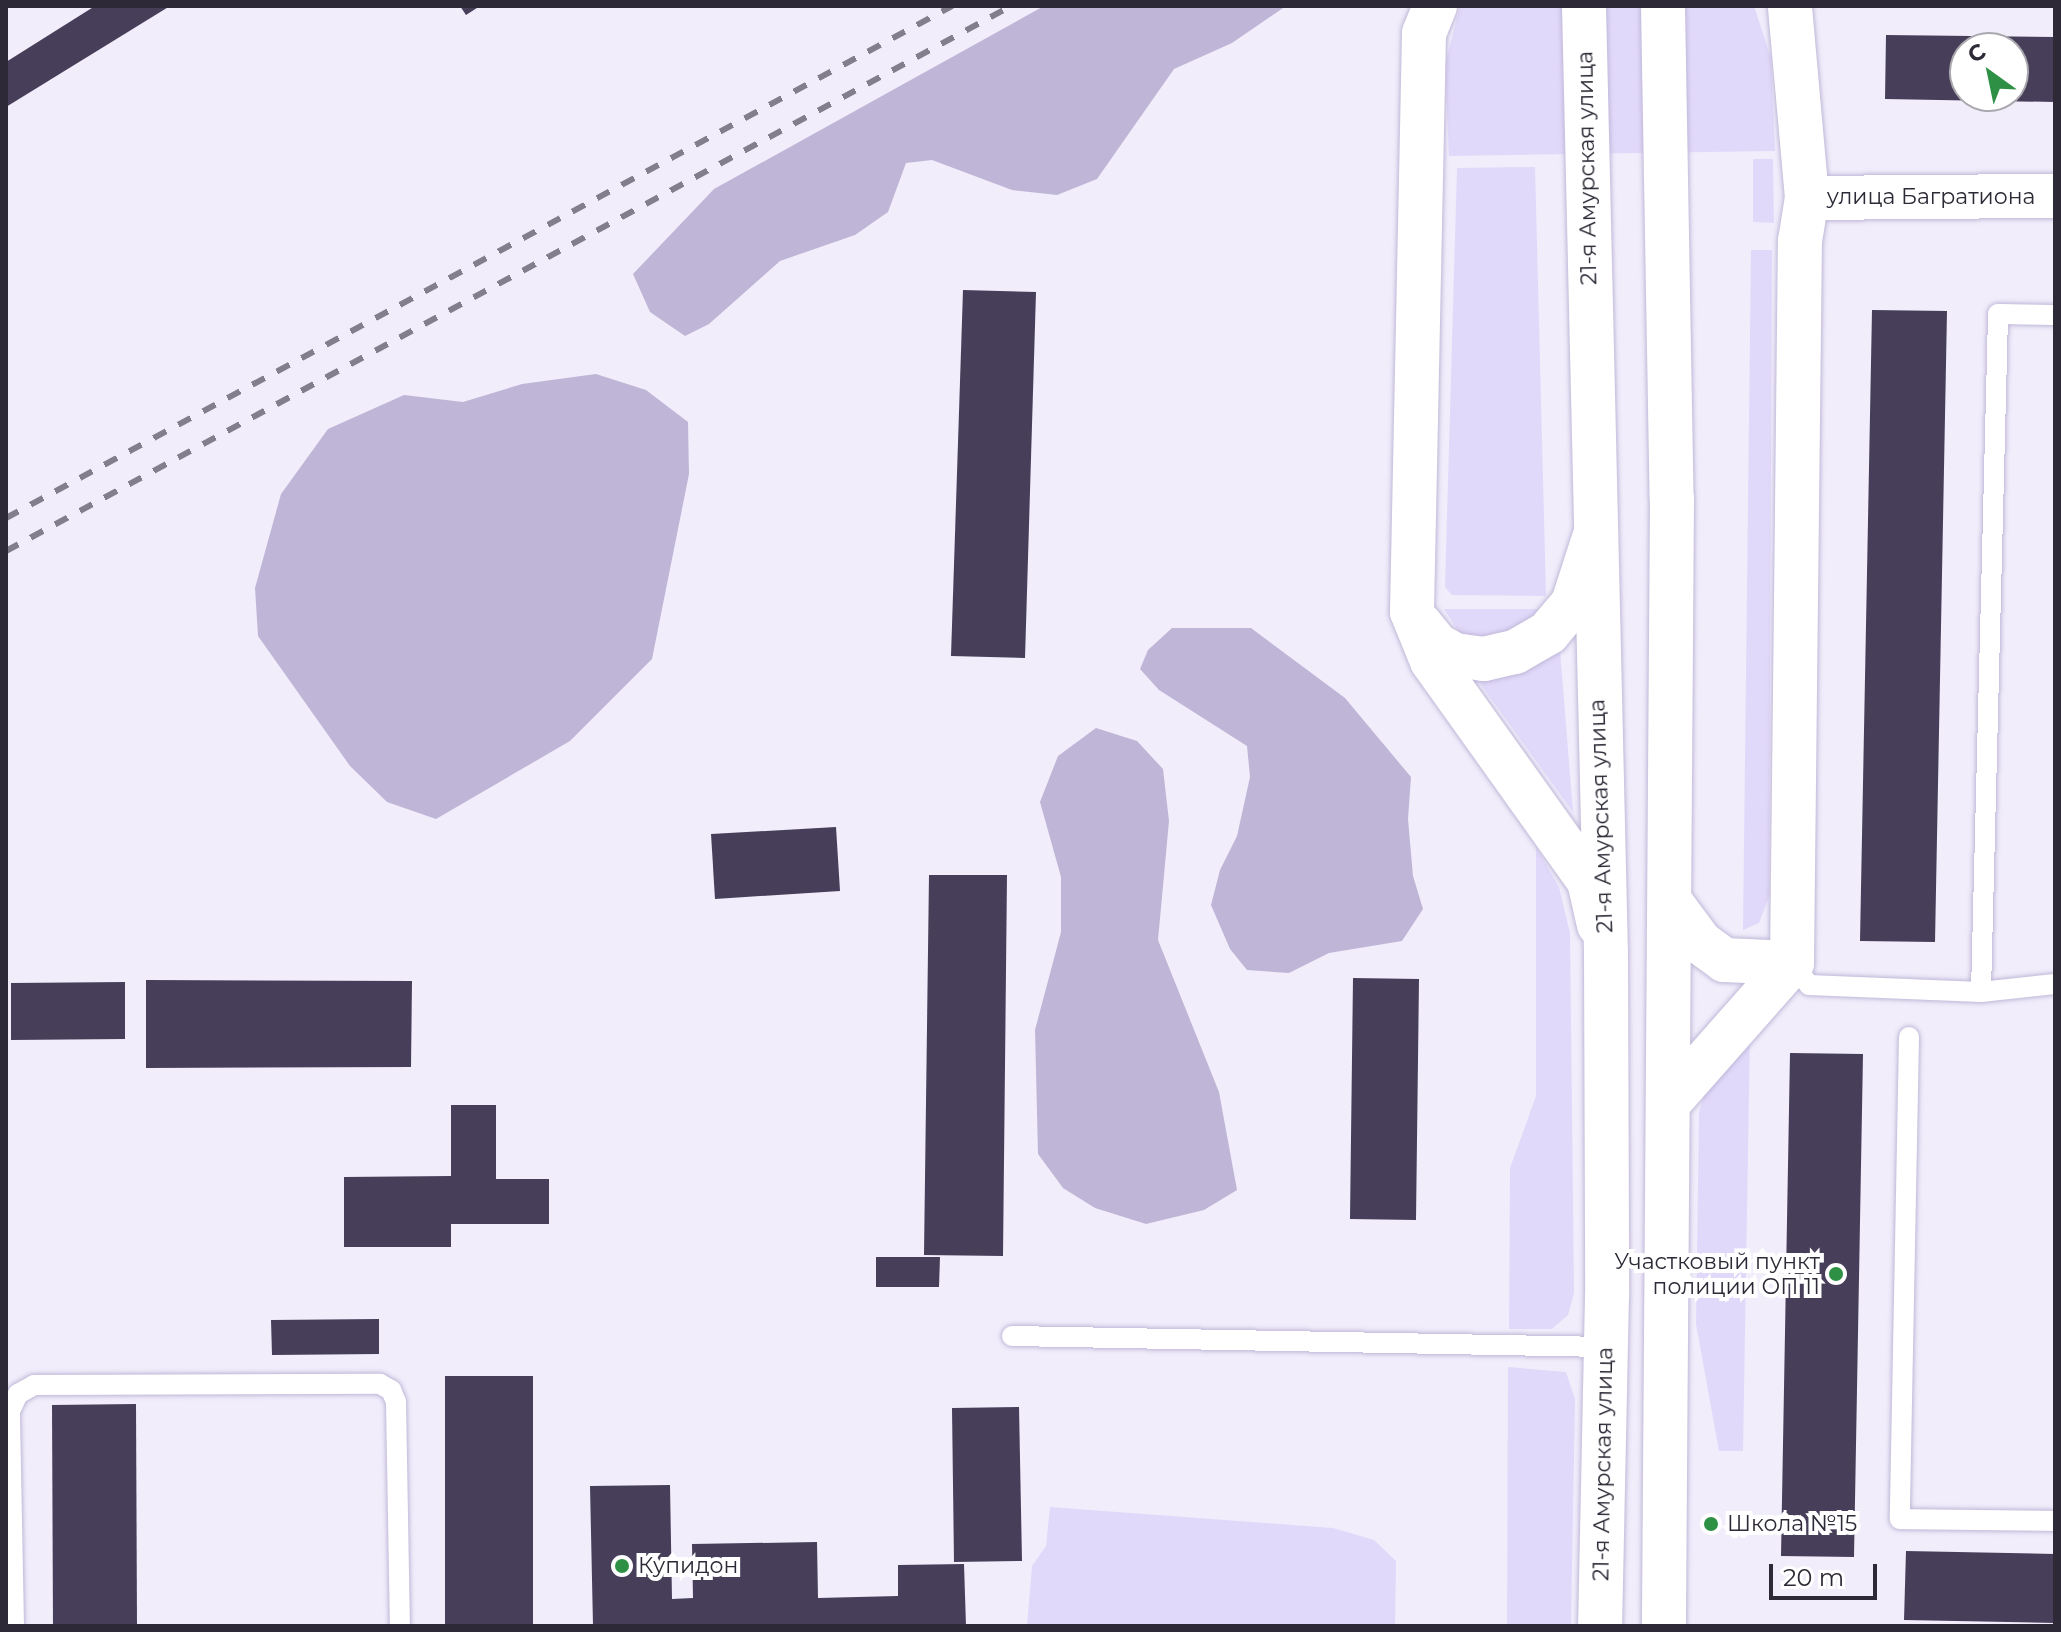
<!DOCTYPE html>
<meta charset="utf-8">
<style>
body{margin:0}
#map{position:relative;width:2061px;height:1632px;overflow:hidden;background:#f1edfb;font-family:Montserrat,sans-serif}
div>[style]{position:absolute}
.green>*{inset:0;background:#e1d9fa}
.forest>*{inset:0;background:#bfb6d7}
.building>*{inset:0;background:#473f5a}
.roads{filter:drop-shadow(0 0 2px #c0b8d8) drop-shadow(0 0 2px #c0b8d8)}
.service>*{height:20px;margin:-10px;padding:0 10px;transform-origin:10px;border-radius:10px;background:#fff}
.tertiary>*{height:44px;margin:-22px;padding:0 22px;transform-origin:22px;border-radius:22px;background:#fff}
.secondary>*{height:44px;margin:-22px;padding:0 22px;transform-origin:22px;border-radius:22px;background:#fff}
.rail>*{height:6px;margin-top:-3px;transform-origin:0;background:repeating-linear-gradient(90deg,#827e8b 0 14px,transparent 0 28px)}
.dots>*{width:22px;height:22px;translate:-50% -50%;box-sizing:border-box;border:4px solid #fff;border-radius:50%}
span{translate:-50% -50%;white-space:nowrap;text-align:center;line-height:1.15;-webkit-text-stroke:8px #fff;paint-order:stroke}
.street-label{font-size:22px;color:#2d2936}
.poi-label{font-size:22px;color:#2d2936}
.right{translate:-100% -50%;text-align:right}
.left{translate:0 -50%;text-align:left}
.frame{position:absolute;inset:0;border:8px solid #2d2936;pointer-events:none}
.north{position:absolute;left:1949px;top:32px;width:80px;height:80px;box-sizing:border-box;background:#fff;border:2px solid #aba9af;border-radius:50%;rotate:327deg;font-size:22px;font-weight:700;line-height:32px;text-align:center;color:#2d2936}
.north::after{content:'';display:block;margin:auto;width:28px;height:36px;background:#2e9044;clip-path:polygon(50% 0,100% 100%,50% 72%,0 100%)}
.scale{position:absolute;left:1769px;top:1564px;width:108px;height:36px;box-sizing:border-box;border:4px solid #2d2936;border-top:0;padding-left:10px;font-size:24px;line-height:28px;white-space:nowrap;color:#2d2936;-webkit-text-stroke:6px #fff;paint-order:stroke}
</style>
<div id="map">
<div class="green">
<div style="clip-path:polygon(1460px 6px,1754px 6px,1771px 58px,1775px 151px,1449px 156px,1445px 65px)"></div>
<div style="clip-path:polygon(1753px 159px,1773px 159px,1774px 223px,1753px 222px)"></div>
<div style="clip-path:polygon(1535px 167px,1546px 596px,1452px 595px,1445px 587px,1457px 168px)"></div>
<div style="clip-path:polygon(1751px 250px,1772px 250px,1769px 897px,1759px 923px,1743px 930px)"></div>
<div style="clip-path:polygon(1444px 609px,1545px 609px,1502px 642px,1461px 635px)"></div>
<div style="clip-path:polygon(1560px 650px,1573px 812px,1477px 679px,1528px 670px)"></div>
<div style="clip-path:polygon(1536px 847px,1559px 887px,1570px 933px,1574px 1293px,1568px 1315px,1552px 1329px,1509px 1329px,1510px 1168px,1536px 1096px)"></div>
<div style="clip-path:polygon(1750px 1031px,1743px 1451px,1719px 1451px,1696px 1324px,1699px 1112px,1706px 1088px)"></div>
<div style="clip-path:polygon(1508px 1367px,1566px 1372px,1575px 1399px,1571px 1626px,1507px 1626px)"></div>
<div style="clip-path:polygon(1050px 1507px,1333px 1528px,1374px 1540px,1396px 1561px,1395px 1626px,1027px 1626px,1032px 1566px,1046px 1546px)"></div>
</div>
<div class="forest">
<div style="clip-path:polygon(1044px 6px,1286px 6px,1232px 43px,1174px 69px,1097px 179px,1057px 195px,1012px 190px,932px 160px,906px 163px,888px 212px,855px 235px,780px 261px,709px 324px,685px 336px,650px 312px,633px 274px,714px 189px)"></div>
<div style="clip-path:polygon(596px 374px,646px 390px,688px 422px,689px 474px,652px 659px,570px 741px,436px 819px,387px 802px,350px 766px,258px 636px,255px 588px,281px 494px,328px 429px,404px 395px,463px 402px,522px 384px)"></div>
<div style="clip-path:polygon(1172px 628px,1251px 628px,1345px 698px,1411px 777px,1408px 819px,1413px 876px,1423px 909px,1402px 941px,1329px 953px,1289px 973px,1247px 970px,1230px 949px,1211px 905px,1220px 870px,1237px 836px,1250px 777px,1247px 746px,1159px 690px,1140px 669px,1148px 650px)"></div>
<div style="clip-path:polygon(1096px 728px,1137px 741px,1163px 769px,1169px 821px,1158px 940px,1219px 1092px,1237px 1190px,1204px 1210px,1146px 1224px,1095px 1208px,1063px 1188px,1038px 1154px,1035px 1030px,1061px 932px,1061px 877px,1040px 802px,1058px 756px)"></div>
</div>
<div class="building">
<div style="clip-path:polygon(95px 6px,170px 6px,6px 107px,6px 62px)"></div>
<div style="clip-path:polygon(460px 6px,480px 6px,466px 15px)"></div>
<div style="clip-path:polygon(evenodd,1886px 35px,2055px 37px,2055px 102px,1885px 99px,1886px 35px,1965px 48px,2013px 48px,2013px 96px,1965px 96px,1965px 48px)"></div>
<div style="clip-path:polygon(963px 290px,1036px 292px,1025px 658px,951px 656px)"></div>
<div style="clip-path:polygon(1872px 310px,1947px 311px,1935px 942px,1860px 941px)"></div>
<div style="clip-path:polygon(836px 827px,840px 891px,715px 899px,711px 834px)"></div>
<div style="clip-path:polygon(929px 875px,1007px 875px,1003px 1256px,924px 1255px)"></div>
<div style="clip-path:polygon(1353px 978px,1419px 979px,1416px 1220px,1350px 1219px)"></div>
<div style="clip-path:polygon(146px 980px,412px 981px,411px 1067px,146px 1068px)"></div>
<div style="clip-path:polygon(125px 982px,125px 1039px,11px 1040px,11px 983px)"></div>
<div style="clip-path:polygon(1790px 1053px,1863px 1054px,1854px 1557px,1781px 1556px)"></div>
<div style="clip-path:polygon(451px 1105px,496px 1105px,496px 1179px,549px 1179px,549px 1224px,451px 1224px,451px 1247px,344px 1247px,344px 1177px,451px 1176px)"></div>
<div style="clip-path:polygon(876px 1257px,940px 1257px,939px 1287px,876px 1287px)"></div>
<div style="clip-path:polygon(379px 1319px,379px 1354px,272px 1355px,271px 1320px)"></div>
<div style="clip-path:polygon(445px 1376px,533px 1376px,533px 1626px,445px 1626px)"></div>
<div style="clip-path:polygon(136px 1404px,137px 1626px,53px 1626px,52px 1405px)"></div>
<div style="clip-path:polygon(1019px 1407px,1022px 1561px,954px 1562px,952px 1408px)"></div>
<div style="clip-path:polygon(670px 1485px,672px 1599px,693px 1598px,692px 1544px,817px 1542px,818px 1598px,898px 1596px,898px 1565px,964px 1564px,966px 1626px,593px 1626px,590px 1486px)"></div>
<div style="clip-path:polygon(1906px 1551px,2055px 1554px,2055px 1623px,1904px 1620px)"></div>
</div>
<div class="roads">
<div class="service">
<div style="left:1792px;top:963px;width:28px;rotate:52deg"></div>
<div style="left:1809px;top:985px;width:172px;rotate:2.3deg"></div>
<div style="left:1981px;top:992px;width:74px;rotate:-6.2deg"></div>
<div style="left:1981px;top:992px;width:678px;rotate:-88.56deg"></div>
<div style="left:1998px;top:314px;width:57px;rotate:1deg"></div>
<div style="left:1909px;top:1037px;width:482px;rotate:91.1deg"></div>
<div style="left:1900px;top:1519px;width:155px;rotate:0.7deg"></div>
<div style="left:1012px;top:1336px;width:594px;rotate:1.06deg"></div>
<div style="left:14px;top:1626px;width:215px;rotate:-91.1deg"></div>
<div style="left:10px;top:1411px;width:19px;rotate:-65deg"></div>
<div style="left:18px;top:1394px;width:18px;rotate:-29deg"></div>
<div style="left:34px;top:1385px;width:346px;rotate:-0.2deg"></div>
<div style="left:380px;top:1384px;width:13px;rotate:29deg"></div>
<div style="left:391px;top:1390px;width:13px;rotate:67deg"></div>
<div style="left:396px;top:1402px;width:224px;rotate:89deg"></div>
</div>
<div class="tertiary">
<div style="left:1435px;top:6px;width:29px;rotate:112deg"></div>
<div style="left:1424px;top:33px;width:579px;rotate:91.19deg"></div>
<div style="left:1412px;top:612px;width:53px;rotate:67.8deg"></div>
<div style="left:1432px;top:661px;width:270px;rotate:54.5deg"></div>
<div style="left:1589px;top:881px;width:45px;rotate:77.2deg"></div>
<div style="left:1807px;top:198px;width:248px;rotate:-0.5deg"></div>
<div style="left:1420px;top:624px;width:27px;rotate:51deg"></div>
<div style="left:1437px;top:645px;width:21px;rotate:29deg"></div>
<div style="left:1455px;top:655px;width:29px;rotate:8deg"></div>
<div style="left:1484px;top:659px;width:32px;rotate:-13deg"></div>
<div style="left:1515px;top:652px;width:38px;rotate:-30deg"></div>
<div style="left:1548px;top:633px;width:39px;rotate:-50deg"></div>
<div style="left:1573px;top:603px;width:68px;rotate:-72.1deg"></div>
<div style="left:1672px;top:904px;width:49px;rotate:53.4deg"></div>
<div style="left:1701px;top:943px;width:29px;rotate:36deg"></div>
<div style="left:1724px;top:960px;width:68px;rotate:2.5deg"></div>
<div style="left:1672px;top:1099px;width:181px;rotate:-48.6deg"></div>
<div style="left:1792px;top:963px;width:722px;rotate:-89.37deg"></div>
<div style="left:1800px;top:241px;width:44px;rotate:-80.8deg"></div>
<div style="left:1807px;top:198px;width:193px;rotate:-95.1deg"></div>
</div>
<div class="secondary">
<div style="left:1584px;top:6px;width:946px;rotate:88.67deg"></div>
<div style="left:1606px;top:952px;width:344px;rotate:89.8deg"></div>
<div style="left:1607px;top:1296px;width:330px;rotate:91.2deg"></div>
<div style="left:1663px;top:6px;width:493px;rotate:89deg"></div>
<div style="left:1672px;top:499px;width:1127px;rotate:90.41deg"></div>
</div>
</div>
<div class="rail">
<div style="left:6px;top:518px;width:1076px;rotate:-28.42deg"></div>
<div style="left:6px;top:551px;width:1143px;rotate:-28.47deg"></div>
</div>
<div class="dots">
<div style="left:1836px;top:1274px;background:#2e9044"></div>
<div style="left:1711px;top:1524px;background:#2e9044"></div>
<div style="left:622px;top:1566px;background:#2e9044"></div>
</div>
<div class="street-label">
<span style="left:1587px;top:168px;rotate:-91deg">21-я Амурская улица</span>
<span style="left:1931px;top:197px">улица Багратиона</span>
<span style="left:1601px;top:816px;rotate:-92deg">21-я Амурская улица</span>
<span style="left:1603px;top:1464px;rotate:-89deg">21-я Амурская улица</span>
</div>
<div class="poi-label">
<span class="right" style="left:1820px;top:1274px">Участковый пункт<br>полиции ОП 11</span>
<span class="left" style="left:1727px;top:1524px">Школа №15</span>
<span class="left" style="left:638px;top:1566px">Купидон</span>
</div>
<div class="frame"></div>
<div class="north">С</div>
<div class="scale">20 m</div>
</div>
